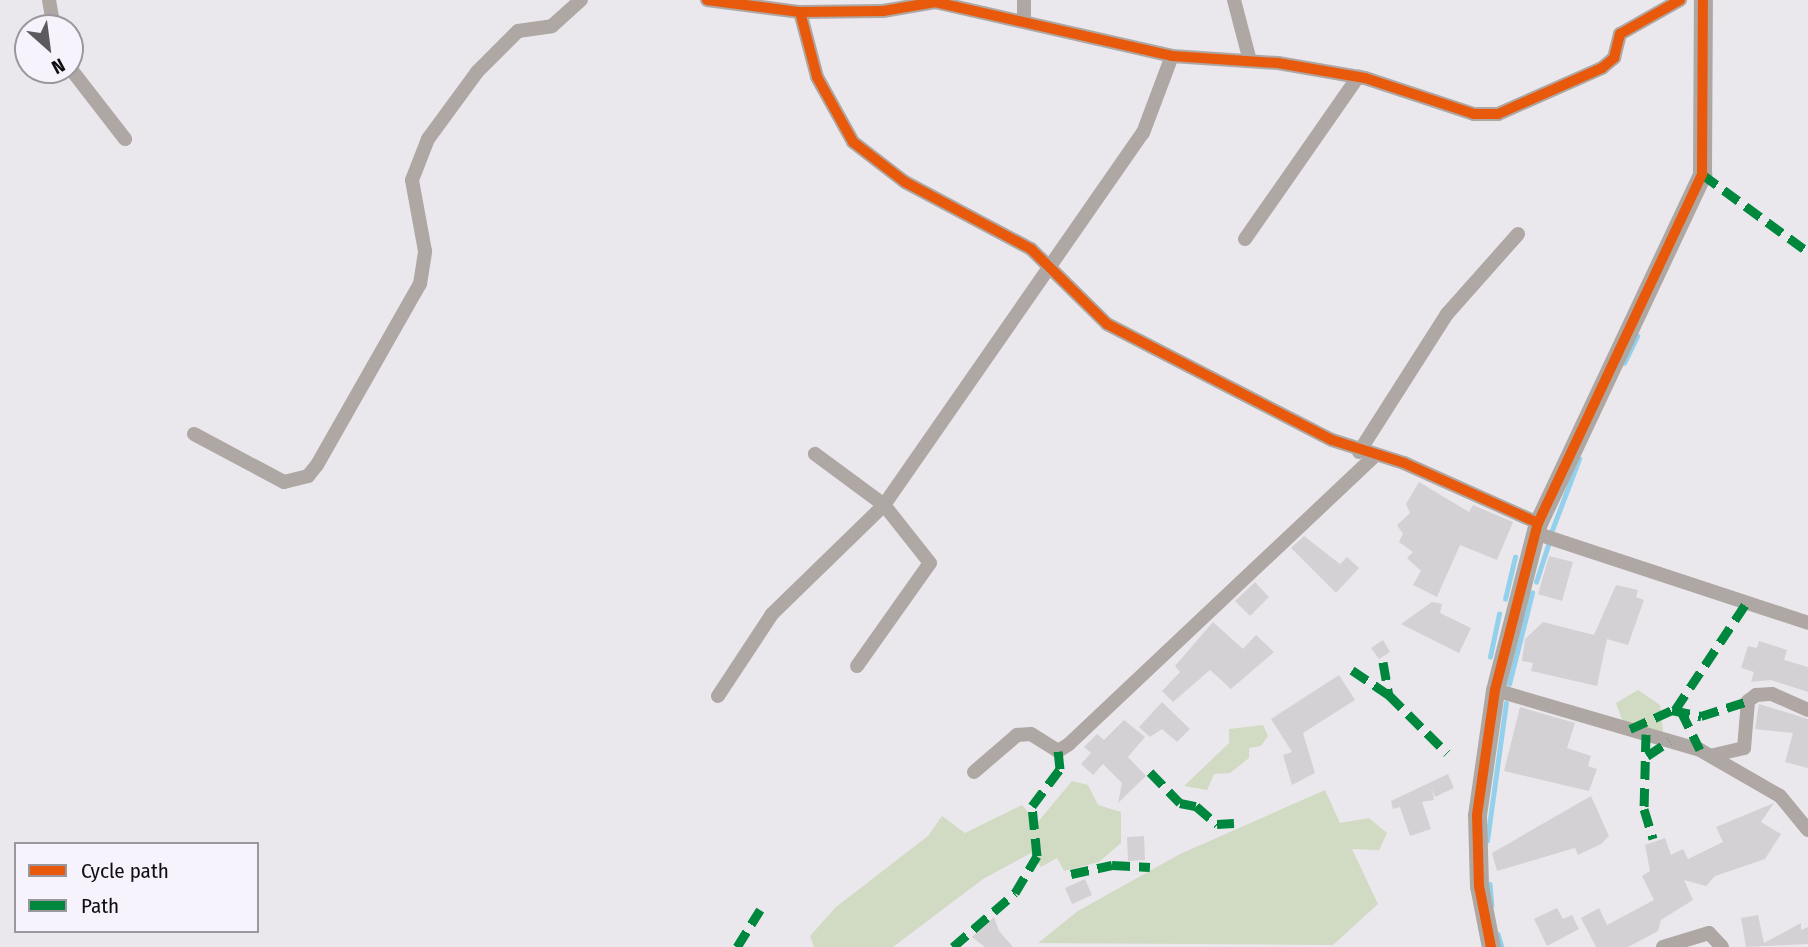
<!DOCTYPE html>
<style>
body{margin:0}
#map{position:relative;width:1808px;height:947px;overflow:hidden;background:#eae8ed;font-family:"Fira Sans Condensed",sans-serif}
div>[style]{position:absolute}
.green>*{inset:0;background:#d1dac2}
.stream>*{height:4.5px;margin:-2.25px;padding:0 2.25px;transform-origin:2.25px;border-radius:2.25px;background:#93d0ec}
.building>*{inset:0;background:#d3d1d3}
.street>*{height:14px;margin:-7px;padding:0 7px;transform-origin:7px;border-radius:7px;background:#aea7a3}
.secondary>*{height:19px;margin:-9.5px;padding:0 9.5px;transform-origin:9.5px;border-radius:9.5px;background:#aea7a2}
.quiet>*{height:9px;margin-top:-4.5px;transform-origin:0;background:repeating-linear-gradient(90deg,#00873e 0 18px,transparent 0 27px)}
.cycleway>*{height:10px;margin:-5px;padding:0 5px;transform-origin:5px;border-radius:5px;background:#e8590c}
span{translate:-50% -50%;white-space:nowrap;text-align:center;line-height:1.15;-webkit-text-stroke:7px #f7f3fc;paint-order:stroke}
.legend{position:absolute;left:14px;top:842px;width:245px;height:91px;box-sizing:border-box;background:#f7f3fc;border:2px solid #9a979e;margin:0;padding:9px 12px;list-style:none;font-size:21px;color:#0f0e11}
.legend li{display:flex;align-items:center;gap:14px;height:35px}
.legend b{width:35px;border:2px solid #9a979e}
.north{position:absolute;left:14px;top:14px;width:70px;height:70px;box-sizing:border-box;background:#f7f3fc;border:2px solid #9a979e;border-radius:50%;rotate:152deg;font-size:19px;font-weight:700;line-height:28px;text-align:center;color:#0f0e11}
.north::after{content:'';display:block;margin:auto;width:24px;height:32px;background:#5c5a5e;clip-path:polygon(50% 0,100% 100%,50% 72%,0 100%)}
</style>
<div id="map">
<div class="green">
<div style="clip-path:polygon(1638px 690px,1660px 705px,1663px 732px,1622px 720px,1616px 703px)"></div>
<div style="clip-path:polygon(1263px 725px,1268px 736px,1261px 746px,1249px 748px,1249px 758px,1230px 773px,1214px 774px,1207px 790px,1184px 786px,1229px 743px,1229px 729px)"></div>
<div style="clip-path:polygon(1072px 781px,1088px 785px,1098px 805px,1121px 812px,1121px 843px,1099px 862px,1064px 871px,1057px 858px,1041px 867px,1031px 853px,983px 879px,893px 947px,814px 947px,810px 936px,836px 907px,928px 836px,942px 816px,965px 833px,1022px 805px,1037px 823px)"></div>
<div style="clip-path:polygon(1325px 790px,1340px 823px,1369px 818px,1387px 833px,1379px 850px,1352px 849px,1378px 904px,1333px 945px,1038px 943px,1078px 911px,1180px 854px)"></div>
</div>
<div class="stream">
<div style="left:1624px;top:363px;width:30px;rotate:-64deg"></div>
<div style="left:1552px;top:530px;width:76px;rotate:-69.2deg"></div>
<div style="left:1536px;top:582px;width:42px;rotate:-72deg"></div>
<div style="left:1505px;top:599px;width:43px;rotate:-76.6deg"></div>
<div style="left:1490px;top:657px;width:44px;rotate:-78.2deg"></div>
<div style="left:1509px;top:684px;width:94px;rotate:-75.8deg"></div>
<div style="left:1487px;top:841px;width:139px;rotate:-82.2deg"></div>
<div style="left:1490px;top:884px;width:21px;rotate:85deg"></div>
<div style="left:1498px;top:934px;width:14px;rotate:73deg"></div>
</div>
<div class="building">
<div style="clip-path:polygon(1419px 482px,1469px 512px,1473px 505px,1513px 522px,1497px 560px,1460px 545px,1437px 597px,1413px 585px,1421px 571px,1407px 558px,1413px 552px,1399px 542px,1403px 534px,1397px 525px,1410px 513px,1406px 504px)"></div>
<div style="clip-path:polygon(1304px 536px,1340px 564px,1347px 557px,1359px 568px,1336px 593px,1291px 548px)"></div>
<div style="clip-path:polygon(1549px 556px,1573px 562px,1562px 601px,1538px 594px)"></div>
<div style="clip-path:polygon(1255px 582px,1269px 597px,1250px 616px,1235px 601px)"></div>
<div style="clip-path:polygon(1616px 585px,1638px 590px,1636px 597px,1644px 600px,1628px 645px,1607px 639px,1597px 686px,1531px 671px,1533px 663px,1522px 661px,1525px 639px,1543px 622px,1594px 635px)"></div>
<div style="clip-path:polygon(1432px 602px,1442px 604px,1440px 613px,1471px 628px,1459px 653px,1401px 624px)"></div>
<div style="clip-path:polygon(1213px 622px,1243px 649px,1256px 635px,1274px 652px,1231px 689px,1210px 670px,1173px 702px,1162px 691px,1180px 672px,1175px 666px)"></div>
<div style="clip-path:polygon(1383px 640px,1390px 652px,1379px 659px,1371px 648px)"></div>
<div style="clip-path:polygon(1759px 641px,1787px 650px,1784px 660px,1808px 667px,1808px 692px,1771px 680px,1751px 682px,1754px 672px,1741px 668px,1748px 646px,1757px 648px)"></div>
<div style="clip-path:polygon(1339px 675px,1355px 700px,1303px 733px,1315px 773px,1292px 785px,1283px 755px,1292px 752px,1271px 719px)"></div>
<div style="clip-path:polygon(1162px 702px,1190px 729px,1177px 742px,1162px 729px,1150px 737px,1139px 727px)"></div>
<div style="clip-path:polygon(1759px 704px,1808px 719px,1808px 768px,1785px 762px,1793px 733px,1755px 729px)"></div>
<div style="clip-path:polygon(1520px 707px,1575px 723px,1567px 748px,1591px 756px,1588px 766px,1597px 769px,1589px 791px,1504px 771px)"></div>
<div style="clip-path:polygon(1124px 720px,1145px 737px,1128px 757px,1146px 776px,1118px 803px,1122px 783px,1103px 764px,1093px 775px,1081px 764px,1091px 753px,1084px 747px,1097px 734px,1104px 740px)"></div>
<div style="clip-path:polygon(1448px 774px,1454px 788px,1435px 797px,1432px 789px,1434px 800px,1422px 802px,1431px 829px,1410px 836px,1400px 807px,1393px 809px,1391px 801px)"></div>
<div style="clip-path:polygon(1591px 796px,1609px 836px,1601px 844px,1578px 855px,1575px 848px,1497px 871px,1492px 853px)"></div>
<div style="clip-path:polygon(1774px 803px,1761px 822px,1781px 834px,1765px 859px,1715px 876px,1706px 886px,1684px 880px,1693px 900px,1661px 920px,1658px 931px,1628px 947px,1596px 947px,1581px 918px,1599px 908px,1607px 925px,1654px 900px,1642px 876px,1650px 871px,1645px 845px,1665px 838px,1671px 855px,1683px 849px,1688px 859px,1723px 842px,1716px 827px)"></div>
<div style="clip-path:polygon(1144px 836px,1145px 860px,1128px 861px,1127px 837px)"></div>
<div style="clip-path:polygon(1085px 879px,1092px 895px,1072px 904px,1065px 888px)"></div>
<div style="clip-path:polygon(1557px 908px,1563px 919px,1572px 915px,1579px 929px,1547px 946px,1534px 919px)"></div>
<div style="clip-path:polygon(1758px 915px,1764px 943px,1801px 923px,1801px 930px,1808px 927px,1808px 944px,1746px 947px,1741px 918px)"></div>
<div style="clip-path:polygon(994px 917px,999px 931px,1013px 947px,985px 947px,972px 937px)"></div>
</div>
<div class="street">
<div style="left:49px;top:0;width:28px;rotate:80deg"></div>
<div style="left:707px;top:0;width:94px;rotate:7.4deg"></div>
<div style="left:800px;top:12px;width:83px;rotate:-0.7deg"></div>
<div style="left:883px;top:11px;width:53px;rotate:-9.8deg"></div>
<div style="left:935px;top:2px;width:243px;rotate:12.8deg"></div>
<div style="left:1172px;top:56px;width:106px;rotate:3.8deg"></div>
<div style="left:1278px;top:63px;width:88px;rotate:9.8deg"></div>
<div style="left:1365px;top:78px;width:115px;rotate:18.3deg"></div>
<div style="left:1474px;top:114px;width:24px"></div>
<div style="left:1498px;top:114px;width:114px;rotate:-23.9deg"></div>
<div style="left:1602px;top:68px;width:16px;rotate:-40deg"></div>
<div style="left:1614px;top:58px;width:25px;rotate:-76deg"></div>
<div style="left:1620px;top:34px;width:69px;rotate:-29.5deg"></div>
<div style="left:1234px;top:0;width:63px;rotate:75.3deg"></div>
<div style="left:800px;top:12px;width:67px;rotate:75.3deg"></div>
<div style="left:817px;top:77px;width:74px;rotate:61deg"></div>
<div style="left:853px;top:142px;width:66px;rotate:37.6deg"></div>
<div style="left:905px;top:182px;width:143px;rotate:28deg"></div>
<div style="left:1031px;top:249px;width:107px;rotate:44.6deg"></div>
<div style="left:1107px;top:324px;width:253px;rotate:27.3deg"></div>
<div style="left:1332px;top:440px;width:76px;rotate:17.7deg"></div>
<div style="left:1404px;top:463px;width:147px;rotate:24.1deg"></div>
<div style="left:1024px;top:19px;width:19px;rotate:-90deg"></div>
<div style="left:70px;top:68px;width:90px;rotate:52.2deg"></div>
<div style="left:1245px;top:239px;width:198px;rotate:-55.1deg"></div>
<div style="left:194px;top:434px;width:102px;rotate:28.1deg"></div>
<div style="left:284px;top:482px;width:25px;rotate:-14deg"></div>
<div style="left:308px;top:476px;width:14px;rotate:-51deg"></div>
<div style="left:317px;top:465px;width:208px;rotate:-60.4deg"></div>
<div style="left:420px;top:284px;width:33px;rotate:-81deg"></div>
<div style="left:425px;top:251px;width:72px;rotate:-100.4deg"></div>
<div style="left:412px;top:180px;width:44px;rotate:-68.7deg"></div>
<div style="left:428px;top:139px;width:83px;rotate:-53.8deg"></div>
<div style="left:477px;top:72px;width:58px;rotate:-45deg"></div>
<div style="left:518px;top:31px;width:34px;rotate:-8deg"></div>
<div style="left:552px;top:26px;width:39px;rotate:-42deg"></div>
<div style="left:1359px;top:452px;width:164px;rotate:-57.5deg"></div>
<div style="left:1447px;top:314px;width:107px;rotate:-48.4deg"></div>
<div style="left:1535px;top:533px;width:287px;rotate:18.2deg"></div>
<div style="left:857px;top:666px;width:126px;rotate:-54.7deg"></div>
<div style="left:930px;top:563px;width:74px;rotate:-128.4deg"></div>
<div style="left:884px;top:505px;width:453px;rotate:-55.2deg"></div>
<div style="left:1143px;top:133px;width:82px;rotate:-69.4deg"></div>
<div style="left:1495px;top:690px;width:214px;rotate:16.3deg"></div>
<div style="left:1700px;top:750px;width:92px;rotate:29.9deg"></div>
<div style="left:1780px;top:796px;width:44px;rotate:50.5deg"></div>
<div style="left:718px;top:696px;width:98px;rotate:-56.6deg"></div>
<div style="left:772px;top:614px;width:156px;rotate:-44.2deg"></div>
<div style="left:884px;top:505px;width:86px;rotate:-143.5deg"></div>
<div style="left:1714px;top:755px;width:31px;rotate:-13deg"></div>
<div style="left:1744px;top:748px;width:47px;rotate:-85.1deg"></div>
<div style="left:1748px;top:701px;width:10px;rotate:-37deg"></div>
<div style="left:1756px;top:695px;width:16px;rotate:-4deg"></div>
<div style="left:1772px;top:694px;width:39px;rotate:24deg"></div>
<div style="left:974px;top:772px;width:57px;rotate:-40.7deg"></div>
<div style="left:1017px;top:735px;width:14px;rotate:-4deg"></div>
<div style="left:1031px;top:734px;width:32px;rotate:32deg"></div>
<div style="left:1058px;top:751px;width:13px;rotate:-32deg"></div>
<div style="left:1069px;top:744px;width:420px;rotate:-43.3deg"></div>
<div style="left:1663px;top:947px;width:48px;rotate:-16.9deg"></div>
<div style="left:1709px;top:933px;width:19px;rotate:47deg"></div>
</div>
<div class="secondary">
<div style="left:1491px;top:947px;width:62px;rotate:-101.1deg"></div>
<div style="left:1479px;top:886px;width:71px;rotate:-91.6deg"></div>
<div style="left:1477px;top:815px;width:126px;rotate:-81.8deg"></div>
<div style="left:1495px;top:690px;width:172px;rotate:-75.6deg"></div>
<div style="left:1538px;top:523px;width:386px;rotate:-64.8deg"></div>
<div style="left:1702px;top:174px;width:174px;rotate:-89.7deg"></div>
</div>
<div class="quiet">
<div style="left:1702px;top:174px;width:132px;rotate:36.3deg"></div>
<div style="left:1383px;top:662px;width:34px;rotate:80deg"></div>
<div style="left:1389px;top:695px;width:82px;rotate:45deg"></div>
<div style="left:1352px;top:670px;width:45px;rotate:34deg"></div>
<div style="left:1675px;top:710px;width:130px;rotate:-56.3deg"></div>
<div style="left:1681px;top:711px;width:43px;rotate:64deg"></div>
<div style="left:1630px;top:729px;width:46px;rotate:-24.3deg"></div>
<div style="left:1672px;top:710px;width:30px;rotate:12deg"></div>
<div style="left:1701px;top:716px;width:49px;rotate:-17.7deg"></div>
<div style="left:1646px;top:734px;width:75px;rotate:91.5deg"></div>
<div style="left:1644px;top:809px;width:31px;rotate:73deg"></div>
<div style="left:1647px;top:756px;width:27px;rotate:-34deg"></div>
<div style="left:1150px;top:772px;width:43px;rotate:45.9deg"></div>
<div style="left:1180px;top:803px;width:16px;rotate:11deg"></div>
<div style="left:1196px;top:806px;width:28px;rotate:41deg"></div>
<div style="left:1217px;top:824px;width:17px;rotate:-3deg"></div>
<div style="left:1071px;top:874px;width:42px;rotate:-12.4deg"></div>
<div style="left:1112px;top:865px;width:38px;rotate:3deg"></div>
<div style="left:737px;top:947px;width:44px;rotate:-58.1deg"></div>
<div style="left:953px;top:947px;width:82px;rotate:-41.1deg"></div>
<div style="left:1015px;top:893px;width:43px;rotate:-59.3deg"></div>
<div style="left:1037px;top:856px;width:50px;rotate:-95.7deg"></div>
<div style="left:1032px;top:806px;width:46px;rotate:-52.9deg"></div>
<div style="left:1060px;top:769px;width:18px;rotate:-96deg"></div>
</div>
<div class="cycleway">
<div style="left:707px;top:0;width:94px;rotate:7.4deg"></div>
<div style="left:800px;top:12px;width:83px;rotate:-0.7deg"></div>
<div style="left:883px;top:11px;width:53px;rotate:-9.8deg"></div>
<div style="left:935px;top:2px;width:243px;rotate:12.8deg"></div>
<div style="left:1172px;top:56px;width:106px;rotate:3.8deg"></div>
<div style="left:1278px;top:63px;width:88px;rotate:9.8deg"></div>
<div style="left:1365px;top:78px;width:115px;rotate:18.3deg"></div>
<div style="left:1474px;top:114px;width:24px"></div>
<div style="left:1498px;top:114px;width:114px;rotate:-23.9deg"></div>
<div style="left:1602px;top:68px;width:16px;rotate:-40deg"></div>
<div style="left:1614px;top:58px;width:25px;rotate:-76deg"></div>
<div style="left:1620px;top:34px;width:69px;rotate:-29.5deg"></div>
<div style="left:800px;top:12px;width:67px;rotate:75.3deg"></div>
<div style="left:817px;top:77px;width:74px;rotate:61deg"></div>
<div style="left:853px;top:142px;width:66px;rotate:37.6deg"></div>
<div style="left:905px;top:182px;width:143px;rotate:28deg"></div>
<div style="left:1031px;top:249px;width:107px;rotate:44.6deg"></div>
<div style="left:1107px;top:324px;width:253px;rotate:27.3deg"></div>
<div style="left:1332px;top:440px;width:76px;rotate:17.7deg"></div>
<div style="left:1404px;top:463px;width:147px;rotate:24.1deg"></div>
<div style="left:1491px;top:947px;width:62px;rotate:-101.1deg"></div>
<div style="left:1479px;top:886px;width:71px;rotate:-91.6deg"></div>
<div style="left:1477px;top:815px;width:126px;rotate:-81.8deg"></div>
<div style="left:1495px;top:690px;width:172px;rotate:-75.6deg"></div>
<div style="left:1538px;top:523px;width:386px;rotate:-64.8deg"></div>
<div style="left:1702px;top:174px;width:174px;rotate:-89.7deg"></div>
</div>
<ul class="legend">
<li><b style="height:9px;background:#e8590c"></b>Cycle path</li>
<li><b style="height:9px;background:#00873e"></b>Path</li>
</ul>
<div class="north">N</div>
</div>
